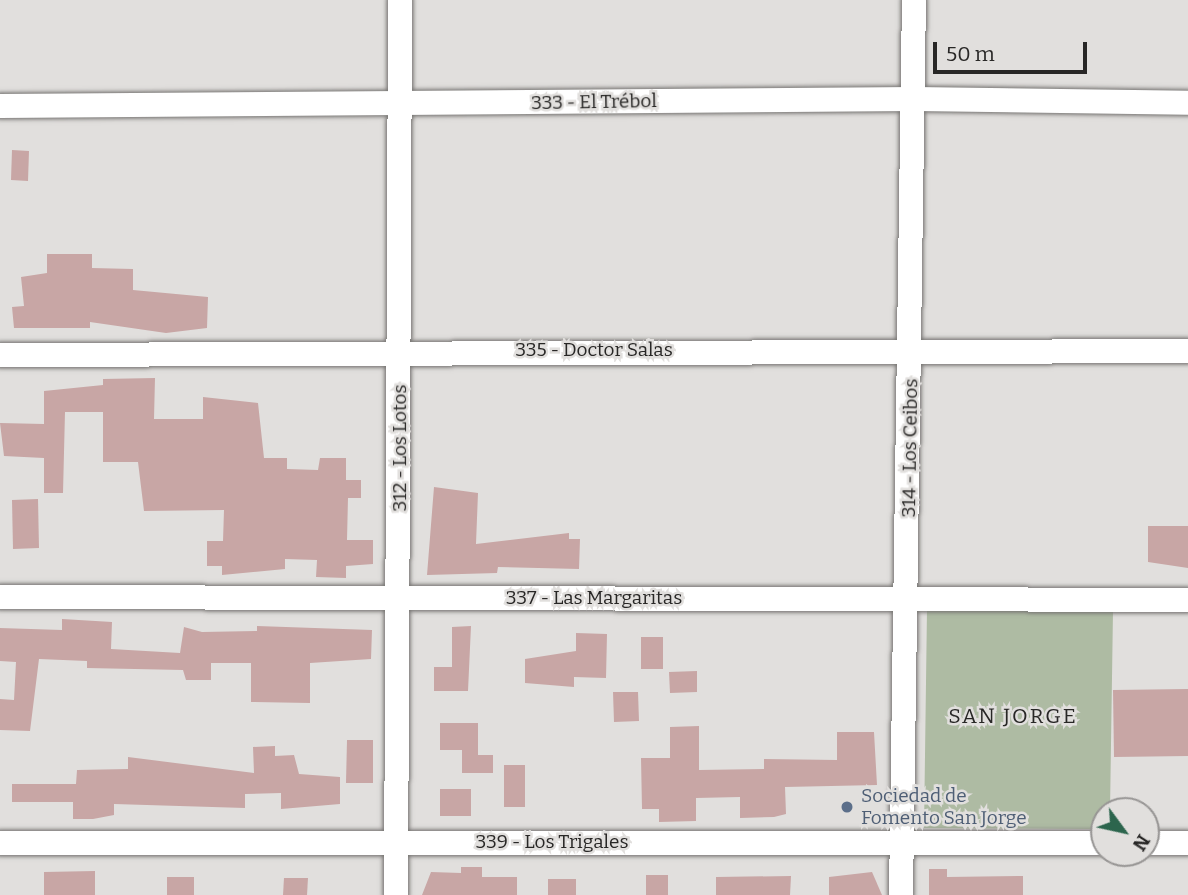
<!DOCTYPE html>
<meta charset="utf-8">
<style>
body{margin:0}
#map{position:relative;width:1188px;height:895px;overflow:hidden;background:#e1dfdd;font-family:Bitter,serif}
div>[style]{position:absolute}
.green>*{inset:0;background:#aebba3}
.building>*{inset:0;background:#c8a6a5}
.roads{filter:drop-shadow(0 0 2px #777573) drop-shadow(0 0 2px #777573)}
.street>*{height:24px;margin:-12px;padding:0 12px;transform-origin:12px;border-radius:12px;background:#fff}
.dots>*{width:19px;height:19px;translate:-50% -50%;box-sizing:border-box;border:4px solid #e1dfdd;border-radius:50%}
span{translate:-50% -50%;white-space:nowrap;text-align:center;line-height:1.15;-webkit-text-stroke:5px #e1dfdd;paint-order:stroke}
.street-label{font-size:19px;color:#282726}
.service-label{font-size:19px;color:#4e5e75}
.left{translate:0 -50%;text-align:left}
.neighbourhood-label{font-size:21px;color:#282726;letter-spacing:2px}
.north{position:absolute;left:1090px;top:797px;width:70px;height:70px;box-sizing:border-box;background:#e1dfdd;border:2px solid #979594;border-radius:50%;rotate:123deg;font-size:19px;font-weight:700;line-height:28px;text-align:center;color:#282726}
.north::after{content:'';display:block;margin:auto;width:24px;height:32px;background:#2c654d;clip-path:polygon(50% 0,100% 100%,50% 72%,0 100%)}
.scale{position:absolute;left:933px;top:42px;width:154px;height:32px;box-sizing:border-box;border:4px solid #282726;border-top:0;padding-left:9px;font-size:21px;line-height:24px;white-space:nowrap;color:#282726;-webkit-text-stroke:5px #e1dfdd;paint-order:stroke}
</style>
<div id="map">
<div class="green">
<div style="clip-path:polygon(927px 609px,1113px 611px,1110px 811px,1104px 811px,1104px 829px,924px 828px)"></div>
</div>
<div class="building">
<div style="clip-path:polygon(12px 150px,29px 151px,28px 181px,11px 180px)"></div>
<div style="clip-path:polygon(47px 254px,92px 254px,92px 268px,133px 269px,133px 290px,208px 297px,207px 328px,166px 333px,90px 322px,90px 328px,14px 328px,12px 307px,24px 306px,21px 277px,47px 273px)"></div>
<div style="clip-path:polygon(155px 378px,154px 419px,203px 419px,203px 397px,258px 403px,264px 458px,287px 458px,287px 469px,318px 470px,320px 458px,346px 458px,346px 480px,361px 480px,361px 498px,348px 498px,347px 540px,373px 540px,373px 564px,346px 566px,346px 578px,316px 577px,317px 560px,285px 559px,285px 569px,222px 575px,222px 566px,207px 566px,207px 541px,223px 541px,224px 510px,144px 511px,138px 462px,103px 462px,103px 412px,65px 412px,63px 493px,44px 493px,44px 458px,4px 456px,0 423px,44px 424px,44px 391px,103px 385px,103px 379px)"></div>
<div style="clip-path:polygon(434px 487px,478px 493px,476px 544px,569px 533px,569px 539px,580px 539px,579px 569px,498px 567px,497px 573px,427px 575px)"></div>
<div style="clip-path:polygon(38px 499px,39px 548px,13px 549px,12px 500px)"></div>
<div style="clip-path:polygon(1148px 526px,1188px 526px,1188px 568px,1148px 562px)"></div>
<div style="clip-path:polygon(62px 619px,112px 622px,111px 649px,180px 653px,184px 627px,202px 632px,257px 631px,257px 626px,372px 630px,371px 659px,310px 663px,310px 703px,251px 702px,251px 663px,211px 663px,211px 680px,186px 680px,183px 670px,87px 668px,87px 661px,39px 659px,30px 731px,0 730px,0 699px,14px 700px,16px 662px,0 661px,0 628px,62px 630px)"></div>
<div style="clip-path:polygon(471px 626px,468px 691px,434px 691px,434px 667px,452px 667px,452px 627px)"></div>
<div style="clip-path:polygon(576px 633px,607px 634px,606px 678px,574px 677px,574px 687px,525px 683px,525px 659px,576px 651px)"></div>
<div style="clip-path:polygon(641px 637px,663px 637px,663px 669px,641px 669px)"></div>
<div style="clip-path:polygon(697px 671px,697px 692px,670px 693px,669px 672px)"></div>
<div style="clip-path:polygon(1188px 689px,1188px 756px,1114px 757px,1113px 690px)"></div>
<div style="clip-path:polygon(613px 692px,638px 692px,639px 721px,614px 722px)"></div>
<div style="clip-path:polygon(440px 723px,478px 723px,478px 755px,493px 755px,493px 773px,462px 773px,462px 750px,440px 750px)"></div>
<div style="clip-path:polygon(699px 726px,699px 770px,764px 769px,764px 759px,837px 760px,837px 732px,874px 732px,877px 785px,785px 787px,786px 814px,774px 817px,740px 818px,740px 797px,696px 798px,696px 821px,659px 822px,659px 809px,642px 809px,641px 758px,670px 758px,670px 727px)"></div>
<div style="clip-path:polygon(347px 740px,373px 740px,373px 783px,346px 783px)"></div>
<div style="clip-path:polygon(275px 746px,275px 756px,294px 755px,299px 774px,340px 777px,340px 804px,281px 809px,281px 793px,245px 794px,245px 808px,114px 804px,114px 815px,93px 819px,73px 819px,73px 802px,12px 802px,12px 784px,76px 784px,77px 770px,128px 769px,128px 757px,254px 773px,253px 747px)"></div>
<div style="clip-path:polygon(504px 765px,525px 765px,525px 807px,504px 807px)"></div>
<div style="clip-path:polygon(440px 789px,471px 789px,471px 816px,440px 816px)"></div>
<div style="clip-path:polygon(461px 867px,482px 867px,482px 877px,517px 877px,517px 895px,422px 895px,431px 872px,461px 873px)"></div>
<div style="clip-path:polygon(929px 869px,947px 869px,947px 877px,1023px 876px,1023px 895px,929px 895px)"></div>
<div style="clip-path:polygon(95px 871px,95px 895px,44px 895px,44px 872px)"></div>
<div style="clip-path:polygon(872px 872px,882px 895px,829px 895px,829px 877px)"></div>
<div style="clip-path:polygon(646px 875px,668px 875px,668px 895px,646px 895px)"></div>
<div style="clip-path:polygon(791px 876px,790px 895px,716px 895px,716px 877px)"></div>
<div style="clip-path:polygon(167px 877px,194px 877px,194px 895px,167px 895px)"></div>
<div style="clip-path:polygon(284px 878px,308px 878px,307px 895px,283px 895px)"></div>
<div style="clip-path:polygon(548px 879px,576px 879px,576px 895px,548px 895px)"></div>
</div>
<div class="roads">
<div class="street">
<div style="left:0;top:106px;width:915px;rotate:-0.44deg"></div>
<div style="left:915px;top:99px;width:273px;rotate:0.8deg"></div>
<div style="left:0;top:355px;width:1188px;rotate:-0.19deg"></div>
<div style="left:0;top:597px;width:1188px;rotate:0.14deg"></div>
<div style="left:0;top:843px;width:1104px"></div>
<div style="left:1146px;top:843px;width:42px"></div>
<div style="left:396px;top:895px;width:895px;rotate:-89.74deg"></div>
<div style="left:901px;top:895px;width:895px;rotate:-89.17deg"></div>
</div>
</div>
<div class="dots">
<div style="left:847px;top:807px;background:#5c6f8a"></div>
</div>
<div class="street-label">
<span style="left:594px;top:102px;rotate:-1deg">333 - El Trébol</span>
<span style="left:594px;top:350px">335 - Doctor Salas</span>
<span style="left:400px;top:448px;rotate:-90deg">312 - Los Lotos</span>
<span style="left:910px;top:448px;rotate:-89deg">314 - Los Ceibos</span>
<span style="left:594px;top:598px">337 - Las Margaritas</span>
<span style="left:552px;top:842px">339 - Los Trigales</span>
</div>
<div class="service-label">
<span class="left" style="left:861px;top:807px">Sociedad de<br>Fomento San Jorge</span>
</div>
<div class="neighbourhood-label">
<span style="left:1013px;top:716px">SAN JORGE</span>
</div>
<div class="north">N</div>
<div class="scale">50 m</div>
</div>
